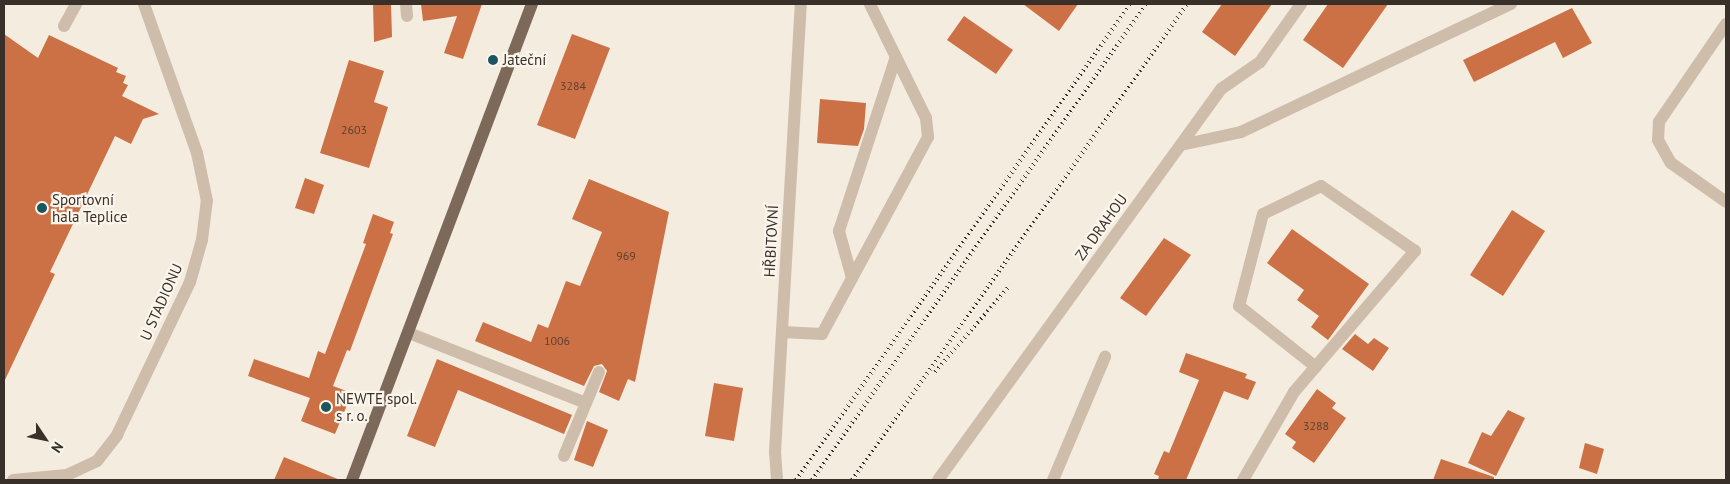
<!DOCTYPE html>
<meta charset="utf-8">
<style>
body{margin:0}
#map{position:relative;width:1730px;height:484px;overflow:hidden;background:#f4ecdf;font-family:"PT Sans",sans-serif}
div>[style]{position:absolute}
.building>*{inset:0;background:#cc7145}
.minor>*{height:12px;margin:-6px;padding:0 6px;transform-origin:6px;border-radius:6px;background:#cebdaa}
.major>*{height:12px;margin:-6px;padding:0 6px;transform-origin:6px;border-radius:6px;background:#7d695a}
.rail>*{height:4px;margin-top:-2px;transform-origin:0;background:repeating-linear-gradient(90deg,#3a302a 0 1px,transparent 0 5px)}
.dots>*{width:14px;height:14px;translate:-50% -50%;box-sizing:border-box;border:2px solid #fbf5ec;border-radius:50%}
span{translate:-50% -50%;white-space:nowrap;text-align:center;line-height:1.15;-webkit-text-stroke:4.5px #fbf5ec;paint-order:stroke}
.number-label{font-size:12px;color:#5e4031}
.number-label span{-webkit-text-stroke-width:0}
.poi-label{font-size:15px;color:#3a302a}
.left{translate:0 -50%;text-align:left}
.street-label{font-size:15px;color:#3a302a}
.frame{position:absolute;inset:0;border:5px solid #3a302a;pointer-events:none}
.north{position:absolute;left:20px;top:414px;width:50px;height:50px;-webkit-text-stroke:4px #fbf5ec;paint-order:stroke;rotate:124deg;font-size:14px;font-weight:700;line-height:20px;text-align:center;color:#3a302a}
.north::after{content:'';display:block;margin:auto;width:18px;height:22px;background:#3a302a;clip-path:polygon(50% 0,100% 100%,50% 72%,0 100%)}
</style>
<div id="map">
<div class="building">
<div style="clip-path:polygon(373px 4px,391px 4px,392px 37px,374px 42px)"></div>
<div style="clip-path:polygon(421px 4px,482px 4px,463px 59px,444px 53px,457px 16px,423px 21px)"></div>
<div style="clip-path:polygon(1023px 4px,1078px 4px,1059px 31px)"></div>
<div style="clip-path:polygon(1222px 4px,1272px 4px,1235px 56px,1202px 32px)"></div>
<div style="clip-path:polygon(1328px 4px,1388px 4px,1343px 68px,1303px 40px)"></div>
<div style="clip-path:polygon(1572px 8px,1592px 43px,1563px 58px,1555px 42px,1474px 82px,1463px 60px)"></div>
<div style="clip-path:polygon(964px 16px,1013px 50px,996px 74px,947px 40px)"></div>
<div style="clip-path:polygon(4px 34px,38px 58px,49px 35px,118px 68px,116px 72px,126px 76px,123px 83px,128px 85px,122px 96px,159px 114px,143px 119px,131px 144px,115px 136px,50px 272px,55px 274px,4px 382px)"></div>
<div style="clip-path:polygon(572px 34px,610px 48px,575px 139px,537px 125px)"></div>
<div style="clip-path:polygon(349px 60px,384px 71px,374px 102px,388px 107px,369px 168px,320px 153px)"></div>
<div style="clip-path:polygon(820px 99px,866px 103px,864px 129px,858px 146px,817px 143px)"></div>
<div style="clip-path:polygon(305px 178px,324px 185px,314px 214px,295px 208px)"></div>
<div style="clip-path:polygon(589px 179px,669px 212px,635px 382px,628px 379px,619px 401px,599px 392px,607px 371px,602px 364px,594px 366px,584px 386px,475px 341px,483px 322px,531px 342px,538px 324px,548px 328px,566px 281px,580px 286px,602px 232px,572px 219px)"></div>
<div style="clip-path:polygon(1512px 210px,1545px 231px,1503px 296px,1470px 275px)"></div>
<div style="clip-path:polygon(373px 214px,394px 222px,390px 233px,393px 234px,350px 351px,347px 350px,333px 386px,352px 393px,335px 434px,301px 421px,310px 398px,248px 376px,254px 359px,309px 378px,318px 351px,325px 354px,366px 244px,363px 243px)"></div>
<div style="clip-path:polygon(1292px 229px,1369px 284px,1328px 340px,1311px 327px,1319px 316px,1297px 300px,1304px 290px,1267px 263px)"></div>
<div style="clip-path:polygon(1164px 238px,1191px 255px,1146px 316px,1120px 298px)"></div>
<div style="clip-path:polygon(1355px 334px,1368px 344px,1374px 338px,1389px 348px,1373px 371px,1342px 349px)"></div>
<div style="clip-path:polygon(1186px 353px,1247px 374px,1245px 378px,1256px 382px,1248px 400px,1224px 391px,1186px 480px,1158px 480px,1159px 476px,1154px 474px,1164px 451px,1169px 453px,1199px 380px,1179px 372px)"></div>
<div style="clip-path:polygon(437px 359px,572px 415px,564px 434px,458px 390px,435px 447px,407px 436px)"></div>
<div style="clip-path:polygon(714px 383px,743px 388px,734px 441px,705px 436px)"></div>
<div style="clip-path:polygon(1317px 389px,1336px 403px,1332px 408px,1346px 418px,1314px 463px,1292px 448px,1296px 442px,1285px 434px)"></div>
<div style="clip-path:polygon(1508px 410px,1525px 418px,1496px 476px,1468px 463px,1482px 432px,1491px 436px)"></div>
<div style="clip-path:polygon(587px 421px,608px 430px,593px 467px,574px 460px)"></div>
<div style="clip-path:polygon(1585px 443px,1604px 449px,1597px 474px,1579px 468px)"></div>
<div style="clip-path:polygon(284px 457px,340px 480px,274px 480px)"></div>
<div style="clip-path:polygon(1441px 459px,1494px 477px,1494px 480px,1433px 480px)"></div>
</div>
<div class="minor">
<div style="left:406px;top:4px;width:12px;rotate:85deg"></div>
<div style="left:1726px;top:24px;width:119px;rotate:124.4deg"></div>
<div style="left:1659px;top:122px;width:18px;rotate:93deg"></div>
<div style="left:1658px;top:140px;width:26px;rotate:61deg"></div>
<div style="left:1671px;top:163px;width:67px;rotate:35.3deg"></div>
<div style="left:64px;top:26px;width:25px;rotate:-61deg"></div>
<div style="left:1181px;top:145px;width:61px;rotate:-12.2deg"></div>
<div style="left:1241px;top:132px;width:299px;rotate:-25.4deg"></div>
<div style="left:852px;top:278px;width:49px;rotate:-105.5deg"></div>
<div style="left:839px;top:231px;width:183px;rotate:-71.9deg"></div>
<div style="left:782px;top:332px;width:40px;rotate:2.9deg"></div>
<div style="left:822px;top:334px;width:224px;rotate:-61.7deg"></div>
<div style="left:928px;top:137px;width:19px;rotate:-96deg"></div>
<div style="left:926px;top:118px;width:127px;rotate:-116.2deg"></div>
<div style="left:409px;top:333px;width:190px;rotate:21.6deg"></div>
<div style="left:564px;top:456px;width:91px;rotate:-67.4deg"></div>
<div style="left:13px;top:480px;width:54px;rotate:-5.3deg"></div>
<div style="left:67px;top:475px;width:33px;rotate:-25deg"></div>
<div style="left:97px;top:461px;width:33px;rotate:-52deg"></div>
<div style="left:117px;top:435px;width:170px;rotate:-64.5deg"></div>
<div style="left:190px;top:282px;width:44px;rotate:-74.1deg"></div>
<div style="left:202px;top:240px;width:39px;rotate:-83deg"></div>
<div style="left:207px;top:201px;width:49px;rotate:-101.8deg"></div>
<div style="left:197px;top:153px;width:158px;rotate:-109.6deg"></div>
<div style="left:777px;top:480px;width:28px;rotate:-94deg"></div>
<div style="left:775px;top:452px;width:449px;rotate:-86.7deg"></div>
<div style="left:938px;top:480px;width:483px;rotate:-54.1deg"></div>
<div style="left:1221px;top:89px;width:47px;rotate:-34.7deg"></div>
<div style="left:1260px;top:62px;width:71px;rotate:-54.7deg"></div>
<div style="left:1053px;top:480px;width:134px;rotate:-67.1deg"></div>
<div style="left:1243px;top:480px;width:102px;rotate:-59.9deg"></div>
<div style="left:1294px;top:392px;width:186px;rotate:-49.4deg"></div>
<div style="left:1415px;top:251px;width:114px;rotate:-145.3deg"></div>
<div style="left:1321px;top:186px;width:64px;rotate:154.2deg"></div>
<div style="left:1263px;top:214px;width:95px;rotate:104.6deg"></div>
<div style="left:1239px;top:306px;width:98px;rotate:38.4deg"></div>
</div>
<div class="major">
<div style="left:352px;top:480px;width:509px;rotate:-69.29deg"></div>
</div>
<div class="rail">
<div style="left:935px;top:372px;width:115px;rotate:-49.2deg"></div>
<div style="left:796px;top:480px;width:581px;rotate:-54.94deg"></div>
<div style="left:812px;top:480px;width:581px;rotate:-54.94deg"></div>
<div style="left:852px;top:480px;width:582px;rotate:-54.86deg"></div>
</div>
<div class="dots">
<div style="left:493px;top:60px;background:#1c555f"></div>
<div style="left:42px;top:208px;background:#1c555f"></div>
<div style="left:326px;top:407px;background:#1c555f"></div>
</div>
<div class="number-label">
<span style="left:573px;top:86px">3284</span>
<span style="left:354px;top:130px">2603</span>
<span style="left:626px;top:256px">969</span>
<span style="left:557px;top:341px">1006</span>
<span style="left:1316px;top:426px">3288</span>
</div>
<div class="poi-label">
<span class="left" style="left:503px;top:60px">Jateční</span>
<span class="left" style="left:52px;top:208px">Sportovní<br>hala Teplice</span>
<span class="left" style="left:336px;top:407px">NEWTE spol.<br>s r. o.</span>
</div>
<div class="street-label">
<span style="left:1101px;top:227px;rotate:-54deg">ZA DRAHOU</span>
<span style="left:771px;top:241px;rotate:-87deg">HŘBITOVNÍ</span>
<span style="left:161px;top:302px;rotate:-66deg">U STADIONU</span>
</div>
<div class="frame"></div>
<div class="north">N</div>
</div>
